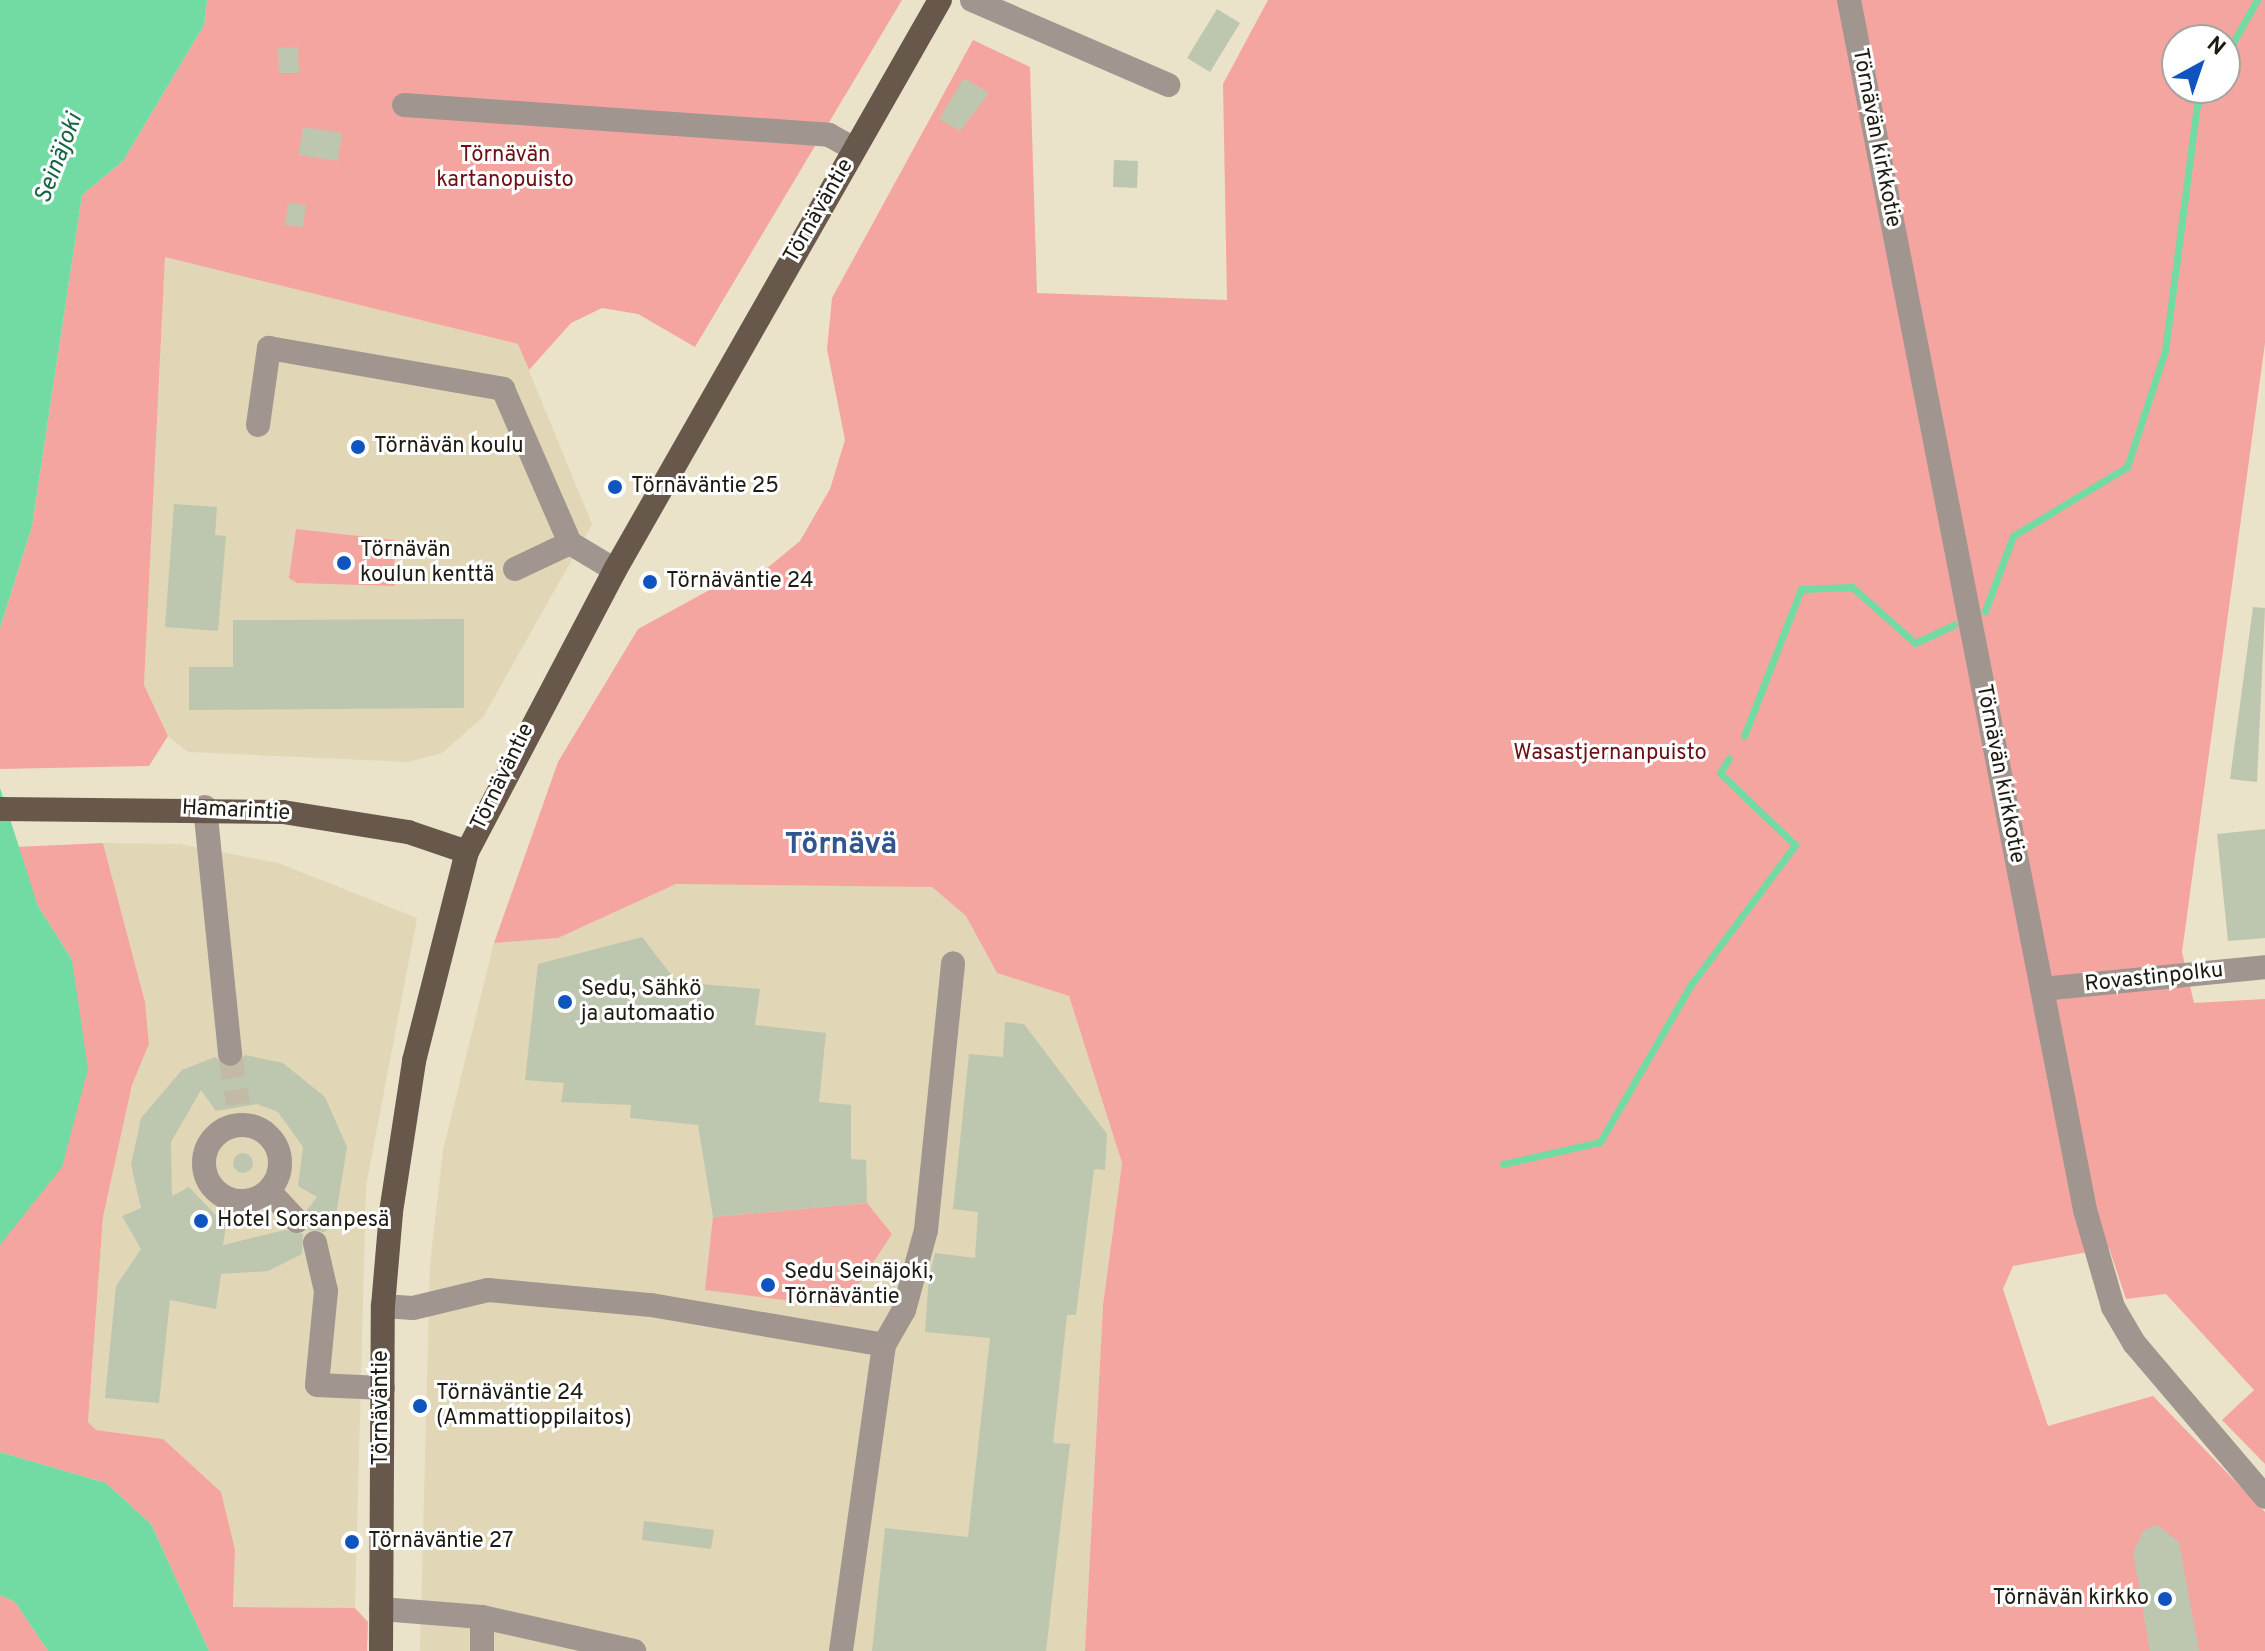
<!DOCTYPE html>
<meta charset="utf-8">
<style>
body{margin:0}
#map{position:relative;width:2265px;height:1651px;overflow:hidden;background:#ebe2ca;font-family:Overpass,sans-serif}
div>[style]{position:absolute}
.built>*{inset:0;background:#e1d6b6}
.green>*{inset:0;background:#f5a5a0}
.water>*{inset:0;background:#71dba3}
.stream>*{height:7px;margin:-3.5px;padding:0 3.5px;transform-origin:3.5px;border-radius:3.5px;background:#71dba3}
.building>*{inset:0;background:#bdc7af}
.round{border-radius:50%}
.minor-tunnel>*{height:24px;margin-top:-12px;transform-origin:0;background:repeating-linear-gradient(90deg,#c2baa5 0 24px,transparent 0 36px)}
.minor>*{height:24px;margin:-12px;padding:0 12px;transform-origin:12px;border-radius:12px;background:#a0968f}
.minor>.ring{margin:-12px;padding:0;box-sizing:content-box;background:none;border:24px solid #a0968f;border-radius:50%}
.major>*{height:24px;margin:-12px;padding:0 12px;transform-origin:12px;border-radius:12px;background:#68584c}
.dots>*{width:22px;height:22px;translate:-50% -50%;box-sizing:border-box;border:4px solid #fff;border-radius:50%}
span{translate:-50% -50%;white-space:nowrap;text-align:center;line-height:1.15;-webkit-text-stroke:6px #fff;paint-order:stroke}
.street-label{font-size:22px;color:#1e1b12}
.park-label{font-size:22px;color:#6d1016}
.poi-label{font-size:22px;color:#1e1b12}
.left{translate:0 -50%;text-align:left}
.right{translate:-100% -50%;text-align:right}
.water-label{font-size:24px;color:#166542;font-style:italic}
.district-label{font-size:30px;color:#33558d;font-weight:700}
.north{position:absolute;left:2161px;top:24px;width:80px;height:80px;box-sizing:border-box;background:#fff;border:2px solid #a5a4a0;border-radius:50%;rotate:40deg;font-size:22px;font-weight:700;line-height:32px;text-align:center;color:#1e1b12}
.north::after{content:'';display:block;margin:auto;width:28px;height:36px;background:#1055bf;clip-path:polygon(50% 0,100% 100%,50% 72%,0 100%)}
</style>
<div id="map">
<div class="built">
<div style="clip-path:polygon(165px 257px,518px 344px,592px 524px,483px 717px,442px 753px,408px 762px,188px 752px,168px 736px,144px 685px)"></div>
<div style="clip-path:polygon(103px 843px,180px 844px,278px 863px,417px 918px,366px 1186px,355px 1608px,233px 1607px,235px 1550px,163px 1439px,96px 1430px,88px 1422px,103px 1217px,132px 1085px,149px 1044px,145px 1002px)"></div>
<div style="clip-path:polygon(812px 881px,932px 887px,966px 916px,997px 973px,1069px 996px,1122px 1163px,1103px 1305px,1085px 1651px,420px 1651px,430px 1265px,443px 1150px,494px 943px,558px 938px,676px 884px)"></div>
</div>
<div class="green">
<div style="clip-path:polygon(207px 0,902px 0,695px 347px,638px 314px,602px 308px,571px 323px,529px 370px,518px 344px,165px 257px,144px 685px,168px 736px,149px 766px,0 769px,0 628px,32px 526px,82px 195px,123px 161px,204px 25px)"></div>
<div style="clip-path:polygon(evenodd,1268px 0,2265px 0,2265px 343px,2182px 952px,2194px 1003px,2265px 999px,2265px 1464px,2222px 1420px,2254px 1390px,2166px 1294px,2126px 1299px,2109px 1248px,2013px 1266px,2003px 1289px,2048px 1426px,2153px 1396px,2265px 1512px,2265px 1651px,1085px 1651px,1103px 1305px,1122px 1163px,1069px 996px,997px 973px,966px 916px,932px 887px,676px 884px,558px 938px,494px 943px,558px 762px,638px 629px,726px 581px,766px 569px,800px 541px,830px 489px,845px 440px,827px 349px,832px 298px,973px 40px,1030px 67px,1037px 293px,1227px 300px,1223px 84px,1268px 0,2177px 40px,2225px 40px,2225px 88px,2177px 88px,2177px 40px)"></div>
<div style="clip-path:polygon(296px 529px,394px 540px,395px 586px,297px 583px,289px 578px)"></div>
<div style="clip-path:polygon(103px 843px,145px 1002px,149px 1044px,132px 1085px,103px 1217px,88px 1422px,96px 1430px,163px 1439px,221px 1492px,235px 1550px,233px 1607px,355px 1608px,368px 1622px,367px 1651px,209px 1651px,151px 1524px,106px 1483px,0 1452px,0 1245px,13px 1225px,72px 960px,38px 906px,16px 847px)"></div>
<div style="clip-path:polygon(867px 1203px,892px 1234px,847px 1302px,838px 1307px,705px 1290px,713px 1217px)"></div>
<div style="clip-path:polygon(0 1595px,15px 1602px,48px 1651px,0 1651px)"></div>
</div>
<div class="water">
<div style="clip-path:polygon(0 0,207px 0,204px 25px,123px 161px,82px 195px,32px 526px,0 628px)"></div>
<div style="clip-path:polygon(0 788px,38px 906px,72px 960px,88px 1069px,62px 1167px,0 1245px)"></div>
<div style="clip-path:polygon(0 1452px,106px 1483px,151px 1524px,209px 1651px,48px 1651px,15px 1602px,0 1595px)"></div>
</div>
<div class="stream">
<div style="left:2225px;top:57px;width:65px;rotate:-60.7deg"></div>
<div style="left:1985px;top:611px;width:80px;rotate:-69.5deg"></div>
<div style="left:2013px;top:536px;width:133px;rotate:-31.2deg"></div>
<div style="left:2127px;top:467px;width:122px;rotate:-71.9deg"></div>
<div style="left:2165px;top:351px;width:247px;rotate:-82.6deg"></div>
<div style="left:2197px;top:106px;width:21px;rotate:-61deg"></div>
<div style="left:1744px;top:736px;width:158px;rotate:-68.8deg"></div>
<div style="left:1801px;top:589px;width:51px;rotate:-2.2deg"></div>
<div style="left:1852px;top:587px;width:84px;rotate:41.6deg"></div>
<div style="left:1915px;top:643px;width:43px;rotate:-24.8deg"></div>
<div style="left:1503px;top:1164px;width:99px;rotate:-12.8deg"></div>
<div style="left:1600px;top:1142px;width:180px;rotate:-60deg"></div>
<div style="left:1690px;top:986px;width:176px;rotate:-53.3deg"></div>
<div style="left:1795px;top:845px;width:104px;rotate:-136.2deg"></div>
<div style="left:1720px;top:773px;width:17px;rotate:-59deg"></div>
</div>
<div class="building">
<div style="clip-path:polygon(1217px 9px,1240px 23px,1210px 72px,1187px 58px)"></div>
<div style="clip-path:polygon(298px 47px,299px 73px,279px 73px,278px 48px)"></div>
<div style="clip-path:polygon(964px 78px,989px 93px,960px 131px,939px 119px)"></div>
<div style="clip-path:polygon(303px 127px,342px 133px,338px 161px,299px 155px)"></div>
<div style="clip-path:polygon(1114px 160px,1138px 161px,1137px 188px,1113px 187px)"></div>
<div style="clip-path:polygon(288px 203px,306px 205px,303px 227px,285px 225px)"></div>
<div style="clip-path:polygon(174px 504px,217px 507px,215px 535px,226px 536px,218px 631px,165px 627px)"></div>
<div style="clip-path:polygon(2253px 607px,2265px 608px,2257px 782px,2230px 779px)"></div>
<div style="clip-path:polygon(464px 619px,464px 708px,189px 710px,189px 667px,233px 667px,233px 620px)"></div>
<div style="clip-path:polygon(2265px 829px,2265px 938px,2228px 941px,2217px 834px)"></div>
<div style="clip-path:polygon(642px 937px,677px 982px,760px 989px,755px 1025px,826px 1033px,819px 1102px,851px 1105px,851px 1159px,866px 1160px,867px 1203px,713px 1217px,698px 1125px,630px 1118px,631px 1105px,561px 1102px,564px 1083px,525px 1080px,538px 964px)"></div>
<div style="clip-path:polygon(1005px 1022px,1024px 1024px,1107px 1134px,1105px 1170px,1094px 1169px,1076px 1315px,1067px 1315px,1053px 1443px,1070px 1444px,1046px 1651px,872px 1651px,885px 1528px,968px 1537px,990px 1338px,925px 1332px,929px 1277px,935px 1253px,975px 1258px,978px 1212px,953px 1209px,969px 1054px,1003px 1057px)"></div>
<div style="clip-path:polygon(245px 1055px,283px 1063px,325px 1097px,347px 1147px,336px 1215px,325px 1232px,309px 1230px,307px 1210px,317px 1197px,298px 1186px,303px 1147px,278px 1112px,257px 1104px,216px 1111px,201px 1090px,171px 1142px,172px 1196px,189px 1187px,226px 1226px,223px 1245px,285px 1230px,303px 1234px,302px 1254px,268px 1271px,221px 1274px,216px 1309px,170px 1300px,159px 1403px,105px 1398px,116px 1286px,141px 1249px,122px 1216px,141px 1208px,131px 1165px,141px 1118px,182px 1070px,215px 1057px,232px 1069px)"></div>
<div class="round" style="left:233px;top:1153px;width:20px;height:20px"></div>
<div style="clip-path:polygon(644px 1521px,714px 1530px,711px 1549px,642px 1540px)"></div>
<div style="clip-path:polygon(2157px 1525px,2179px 1542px,2199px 1651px,2150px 1651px,2133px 1553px,2143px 1531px)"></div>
</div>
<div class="minor-tunnel">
<div style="left:230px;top:1054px;width:51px;rotate:80.9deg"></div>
</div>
<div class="minor">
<div style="left:972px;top:0;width:214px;rotate:23.4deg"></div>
<div style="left:1849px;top:0;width:1233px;rotate:78.96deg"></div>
<div style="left:2085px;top:1210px;width:101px;rotate:73.9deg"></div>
<div style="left:2113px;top:1307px;width:42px;rotate:59.7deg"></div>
<div style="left:2134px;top:1343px;width:202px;rotate:49.6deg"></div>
<div style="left:404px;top:105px;width:426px;rotate:4deg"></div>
<div style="left:829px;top:135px;width:29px;rotate:29deg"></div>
<div style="left:258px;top:425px;width:78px;rotate:-81.9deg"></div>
<div style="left:269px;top:348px;width:238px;rotate:9.9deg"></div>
<div style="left:503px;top:389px;width:168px;rotate:66.5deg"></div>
<div style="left:570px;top:543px;width:52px;rotate:31deg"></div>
<div style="left:515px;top:569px;width:61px;rotate:-25.3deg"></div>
<div style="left:205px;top:807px;width:248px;rotate:84.2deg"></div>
<div style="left:2042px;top:989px;width:224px;rotate:-5.6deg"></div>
<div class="ring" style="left:204px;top:1125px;width:52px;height:52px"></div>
<div style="left:269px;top:1191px;width:41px;rotate:47deg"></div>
<div style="left:315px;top:1243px;width:49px;rotate:77.1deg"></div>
<div style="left:326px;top:1291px;width:94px;rotate:95.5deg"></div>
<div style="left:317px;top:1385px;width:66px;rotate:2.6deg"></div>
<div style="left:383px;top:1306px;width:30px;rotate:4deg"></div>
<div style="left:413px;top:1308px;width:77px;rotate:-13.5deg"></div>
<div style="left:488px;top:1290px;width:164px;rotate:5.3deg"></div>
<div style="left:651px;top:1305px;width:236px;rotate:9.7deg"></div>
<div style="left:884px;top:1345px;width:309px;rotate:98deg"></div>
<div style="left:884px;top:1345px;width:40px;rotate:-60.3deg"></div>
<div style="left:904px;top:1310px;width:83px;rotate:-74.6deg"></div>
<div style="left:926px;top:1230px;width:268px;rotate:-84.2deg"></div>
<div style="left:381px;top:1609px;width:101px;rotate:4.5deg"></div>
<div style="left:482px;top:1617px;width:156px;rotate:12.6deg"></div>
<div style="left:482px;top:1617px;width:34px;rotate:90deg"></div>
</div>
<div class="major">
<div style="left:0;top:809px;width:283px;rotate:0.6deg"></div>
<div style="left:283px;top:812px;width:127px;rotate:9.1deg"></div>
<div style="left:408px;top:832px;width:62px;rotate:18.7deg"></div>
<div style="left:381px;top:1651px;width:345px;rotate:-89.7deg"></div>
<div style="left:383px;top:1306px;width:94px;rotate:-85.1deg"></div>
<div style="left:391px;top:1212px;width:153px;rotate:-81.3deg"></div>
<div style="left:414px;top:1061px;width:216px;rotate:-75.8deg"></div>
<div style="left:467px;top:852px;width:318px;rotate:-62.3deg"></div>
<div style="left:615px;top:570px;width:656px;rotate:-60.31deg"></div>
</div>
<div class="dots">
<div style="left:358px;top:447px;background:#1055bf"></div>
<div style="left:615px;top:487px;background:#1055bf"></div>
<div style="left:344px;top:563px;background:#1055bf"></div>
<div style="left:650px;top:582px;background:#1055bf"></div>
<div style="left:565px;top:1002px;background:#1055bf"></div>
<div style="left:201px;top:1221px;background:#1055bf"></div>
<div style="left:768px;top:1285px;background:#1055bf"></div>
<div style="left:420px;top:1406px;background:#1055bf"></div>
<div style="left:352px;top:1542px;background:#1055bf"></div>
<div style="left:2165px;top:1599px;background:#1055bf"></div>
</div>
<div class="street-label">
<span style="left:1876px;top:138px;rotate:79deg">Törnävän kirkkotie</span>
<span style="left:819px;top:211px;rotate:-60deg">Törnäväntie</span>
<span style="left:2000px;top:774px;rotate:79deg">Törnävän kirkkotie</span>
<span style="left:503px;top:777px;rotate:-64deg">Törnäväntie</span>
<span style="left:236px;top:811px;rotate:3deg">Hamarintie</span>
<span style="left:2154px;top:978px;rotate:-6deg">Rovastinpolku</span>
<span style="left:382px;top:1408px;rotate:-90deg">Törnäväntie</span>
</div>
<div class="park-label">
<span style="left:505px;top:168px">Törnävän<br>kartanopuisto</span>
<span style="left:1610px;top:754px">Wasastjernanpuisto</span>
</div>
<div class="poi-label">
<span class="left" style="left:374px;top:447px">Törnävän koulu</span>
<span class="left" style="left:631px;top:487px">Törnäväntie 25</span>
<span class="left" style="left:360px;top:563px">Törnävän<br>koulun kenttä</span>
<span class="left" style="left:666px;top:582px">Törnäväntie 24</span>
<span class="left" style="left:581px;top:1002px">Sedu, Sähkö<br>ja automaatio</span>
<span class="left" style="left:217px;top:1221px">Hotel Sorsanpesä</span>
<span class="left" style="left:784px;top:1285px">Sedu Seinäjoki,<br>Törnäväntie</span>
<span class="left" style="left:436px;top:1406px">Törnäväntie 24<br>(Ammattioppilaitos)</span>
<span class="left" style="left:368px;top:1542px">Törnäväntie 27</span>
<span class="right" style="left:2149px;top:1599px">Törnävän kirkko</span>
</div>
<div class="water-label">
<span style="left:60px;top:159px;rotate:-69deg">Seinäjoki</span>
</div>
<div class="district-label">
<span style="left:841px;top:846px">Törnävä</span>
</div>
<div class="north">N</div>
</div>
